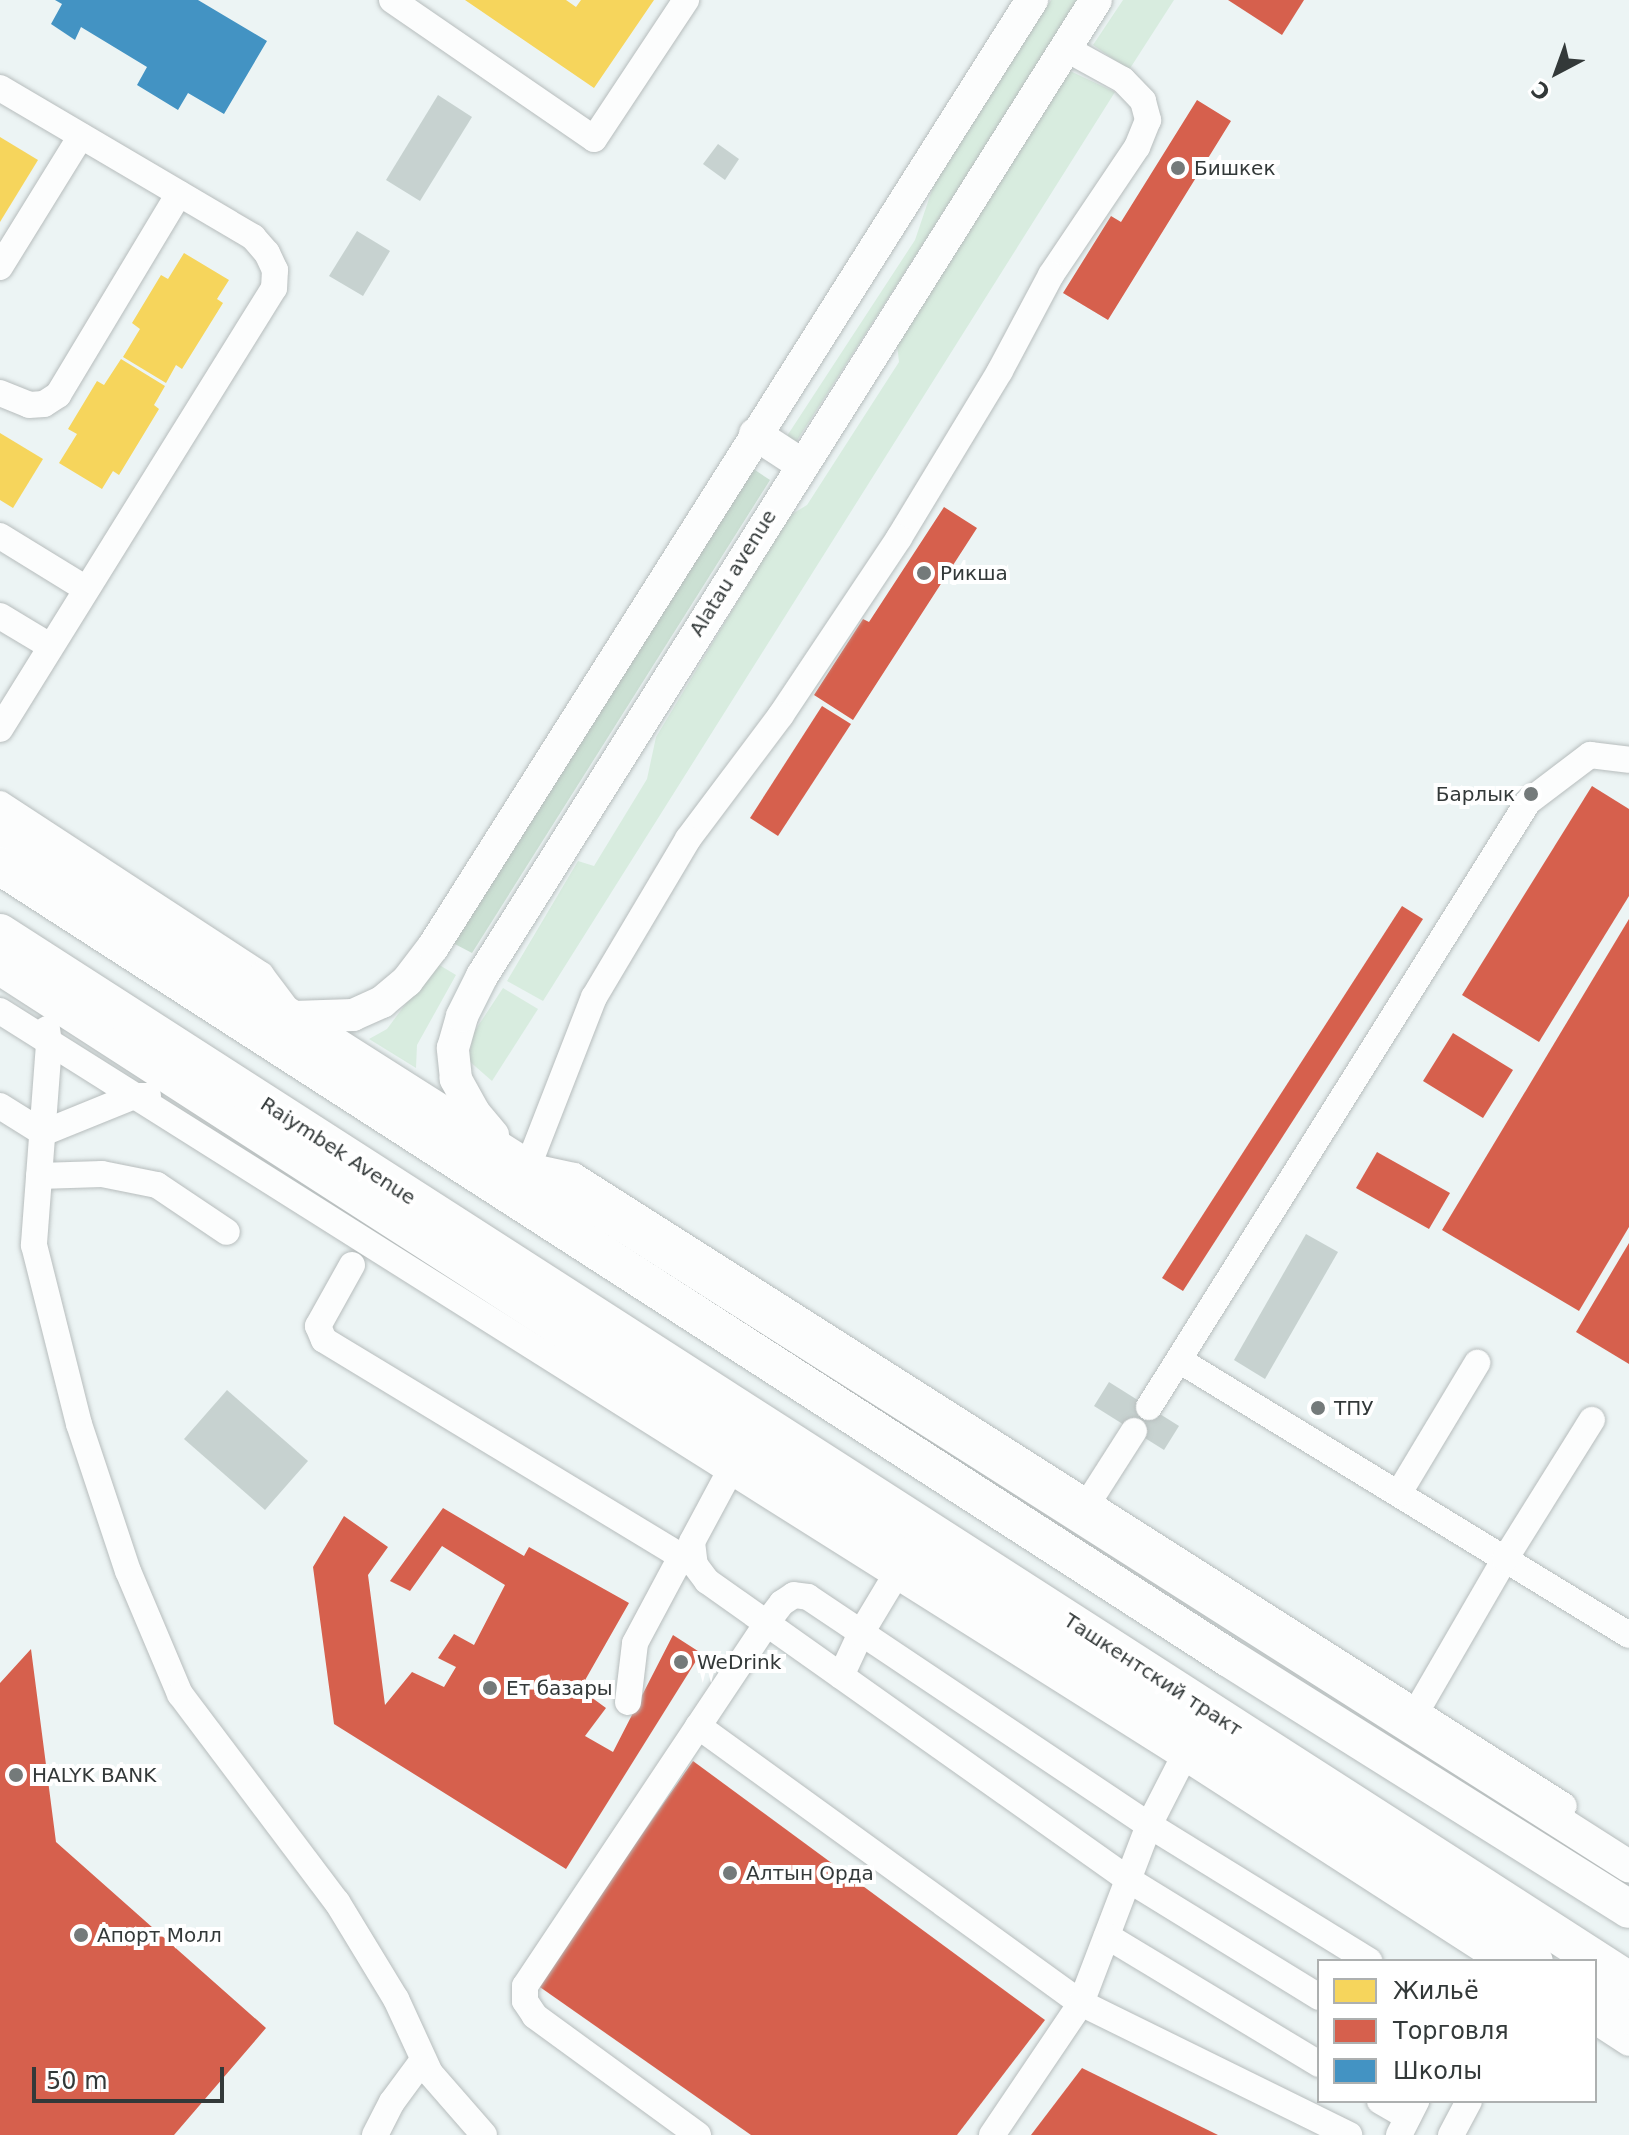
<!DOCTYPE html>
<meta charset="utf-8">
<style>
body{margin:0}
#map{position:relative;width:1629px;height:2135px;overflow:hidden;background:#ecf4f4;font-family:"DejaVu Sans",sans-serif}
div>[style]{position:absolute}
.green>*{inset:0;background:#d8ecdf}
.forest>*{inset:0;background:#cbe0d3}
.homes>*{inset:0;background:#f6d55c}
.shops>*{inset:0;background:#d6604d}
.schools>*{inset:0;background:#4393c3}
.building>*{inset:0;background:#c7d2d0}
.roads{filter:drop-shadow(0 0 2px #b7bdbd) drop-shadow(0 0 2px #b7bdbd)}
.minor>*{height:26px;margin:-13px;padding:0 13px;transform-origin:13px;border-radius:13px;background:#fcfdfd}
.major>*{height:32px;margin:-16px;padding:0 16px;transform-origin:16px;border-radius:16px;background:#fcfdfd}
.highway>*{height:38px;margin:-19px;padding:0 19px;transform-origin:19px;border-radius:19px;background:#fcfdfd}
.dots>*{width:22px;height:22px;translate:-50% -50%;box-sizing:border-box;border:4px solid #fff;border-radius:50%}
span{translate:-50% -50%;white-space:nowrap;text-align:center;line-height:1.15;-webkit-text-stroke:8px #fff;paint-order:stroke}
.poi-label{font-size:20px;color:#333939}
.left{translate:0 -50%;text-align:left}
.right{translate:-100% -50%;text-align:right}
.street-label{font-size:20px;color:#333939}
.legend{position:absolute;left:1317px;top:1959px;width:280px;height:144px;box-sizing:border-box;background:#fff;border:2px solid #adb0b0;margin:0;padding:10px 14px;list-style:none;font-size:24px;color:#333939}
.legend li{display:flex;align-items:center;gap:16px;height:40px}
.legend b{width:40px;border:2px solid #adb0b0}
.north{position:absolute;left:1517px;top:32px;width:80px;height:80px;-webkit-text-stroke:6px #fff;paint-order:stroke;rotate:221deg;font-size:22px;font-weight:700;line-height:32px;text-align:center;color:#333939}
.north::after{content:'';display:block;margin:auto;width:28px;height:36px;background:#333939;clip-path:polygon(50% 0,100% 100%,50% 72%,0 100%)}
.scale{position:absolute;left:32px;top:2067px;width:192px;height:36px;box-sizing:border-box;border:4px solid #333939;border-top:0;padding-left:10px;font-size:24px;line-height:28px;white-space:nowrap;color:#333939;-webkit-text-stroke:6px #fff;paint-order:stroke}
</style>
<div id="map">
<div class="green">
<div style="clip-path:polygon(1051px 0,1079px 0,796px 442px,787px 436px,915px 240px,935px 181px)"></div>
<div style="clip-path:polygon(1123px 0,1174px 0,1129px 70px,1093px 45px)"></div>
<div style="clip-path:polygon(1068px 70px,1115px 92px,543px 1001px,507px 981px,578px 861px,594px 866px,647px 779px,656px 737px,789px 516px,807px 505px,899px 362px,896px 336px)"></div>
<div style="clip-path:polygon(436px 963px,456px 975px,417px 1045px,416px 1068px,369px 1039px,387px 1029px)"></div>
<div style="clip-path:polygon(503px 988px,538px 1009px,492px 1081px,468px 1060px,474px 1032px)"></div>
</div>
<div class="forest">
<div style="clip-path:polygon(752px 468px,770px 480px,472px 953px,451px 942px)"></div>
</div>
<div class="homes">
<div style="clip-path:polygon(465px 0,566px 0,576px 7px,581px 0,654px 0,594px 88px)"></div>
<div style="clip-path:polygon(0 137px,38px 160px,0 222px)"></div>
<div style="clip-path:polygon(184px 253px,229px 280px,217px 299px,223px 303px,182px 369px,176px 365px,166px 383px,123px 357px,140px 329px,132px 323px,161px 275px,168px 279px)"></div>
<div style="clip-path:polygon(121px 359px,165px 386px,154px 405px,159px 409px,119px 475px,113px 471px,102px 489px,59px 463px,77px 434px,68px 429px,97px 381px,104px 385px)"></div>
<div style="clip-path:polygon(0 433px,43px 459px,13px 508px,0 500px)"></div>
</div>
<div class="shops">
<div style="clip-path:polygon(1228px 0,1304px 0,1282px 35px)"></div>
<div style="clip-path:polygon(1197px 100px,1231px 121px,1108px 320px,1063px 293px,1111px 216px,1121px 222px)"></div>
<div style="clip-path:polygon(944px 507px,977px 528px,853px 720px,814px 695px,863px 619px,869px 622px)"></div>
<div style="clip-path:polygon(822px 706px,851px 724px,778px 836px,750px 818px)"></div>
<div style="clip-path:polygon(1592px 786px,1629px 809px,1629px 896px,1539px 1042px,1462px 995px)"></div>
<div style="clip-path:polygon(1402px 906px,1423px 919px,1183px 1291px,1162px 1278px)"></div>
<div style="clip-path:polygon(1629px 919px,1629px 1227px,1579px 1311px,1442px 1230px)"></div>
<div style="clip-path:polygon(1453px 1033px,1513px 1070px,1483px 1118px,1423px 1081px)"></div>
<div style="clip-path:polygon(1377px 1152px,1450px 1193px,1429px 1229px,1356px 1188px)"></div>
<div style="clip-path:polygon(1629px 1243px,1629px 1364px,1576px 1332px)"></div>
<div style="clip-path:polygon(443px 1508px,524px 1556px,529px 1547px,629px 1603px,580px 1689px,606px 1708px,585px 1736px,613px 1752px,673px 1635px,701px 1653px,566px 1869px,334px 1724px,313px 1567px,344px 1516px,388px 1547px,368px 1575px,385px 1705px,412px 1672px,444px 1687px,456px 1667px,438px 1658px,454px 1634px,474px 1645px,505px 1585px,442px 1546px,410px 1591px,390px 1581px)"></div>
<div style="clip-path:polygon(31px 1649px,56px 1842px,266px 2028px,174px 2135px,0 2135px,0 1683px)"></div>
<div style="clip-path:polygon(693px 1761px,1045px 2020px,957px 2135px,751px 2135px,537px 1985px)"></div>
<div style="clip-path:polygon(1082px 2068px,1218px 2135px,1031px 2135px)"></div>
</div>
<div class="schools">
<div style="clip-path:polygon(55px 0,198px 0,267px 41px,224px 114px,188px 93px,178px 110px,137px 85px,147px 67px,81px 27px,75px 40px,51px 24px,62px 4px)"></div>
</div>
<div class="building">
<div style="clip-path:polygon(438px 95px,472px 117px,420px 201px,386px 180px)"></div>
<div style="clip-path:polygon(718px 144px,739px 159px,725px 180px,703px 164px)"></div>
<div style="clip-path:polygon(357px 231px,390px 251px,363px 296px,329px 276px)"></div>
<div style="clip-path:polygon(1306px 1234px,1338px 1252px,1265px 1379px,1234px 1360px)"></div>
<div style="clip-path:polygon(1109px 1382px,1179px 1426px,1164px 1450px,1094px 1406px)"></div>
<div style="clip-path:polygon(227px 1390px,308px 1461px,265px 1510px,184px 1439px)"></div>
</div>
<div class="roads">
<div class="minor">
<div style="left:392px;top:0;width:245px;rotate:34.5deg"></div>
<div style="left:594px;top:139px;width:167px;rotate:-56.5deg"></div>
<div style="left:1065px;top:48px;width:66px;rotate:28.9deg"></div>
<div style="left:1123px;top:80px;width:29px;rotate:46deg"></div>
<div style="left:1143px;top:101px;width:20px;rotate:75deg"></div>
<div style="left:1148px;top:120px;width:29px;rotate:112deg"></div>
<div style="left:1137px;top:147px;width:154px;rotate:123.9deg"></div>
<div style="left:1051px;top:275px;width:109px;rotate:118deg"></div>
<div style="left:1000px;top:371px;width:195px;rotate:121.2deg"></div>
<div style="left:899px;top:538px;width:213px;rotate:123.7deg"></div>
<div style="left:781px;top:715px;width:155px;rotate:126.9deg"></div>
<div style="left:688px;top:839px;width:184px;rotate:120.7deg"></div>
<div style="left:594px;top:997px;width:181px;rotate:111.3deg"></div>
<div style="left:528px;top:1166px;width:47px;rotate:12.3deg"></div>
<div style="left:574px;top:1176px;width:1173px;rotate:32.47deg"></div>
<div style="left:0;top:88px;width:294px;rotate:30.5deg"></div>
<div style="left:253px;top:237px;width:21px;rotate:49deg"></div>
<div style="left:267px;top:253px;width:19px;rotate:65deg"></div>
<div style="left:275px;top:270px;width:18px;rotate:93deg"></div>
<div style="left:274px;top:288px;width:519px;rotate:121.85deg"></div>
<div style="left:0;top:267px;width:154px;rotate:-58.3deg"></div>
<div style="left:0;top:393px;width:31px;rotate:22deg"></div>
<div style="left:29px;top:405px;width:15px;rotate:-4deg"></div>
<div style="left:44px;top:404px;width:17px;rotate:-33deg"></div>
<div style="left:58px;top:395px;width:235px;rotate:-59deg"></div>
<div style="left:0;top:536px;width:101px;rotate:31.6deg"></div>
<div style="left:0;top:616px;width:58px;rotate:31deg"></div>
<div style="left:0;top:804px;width:312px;rotate:33.2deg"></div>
<div style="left:261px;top:975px;width:38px;rotate:53deg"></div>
<div style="left:0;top:1011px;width:1399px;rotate:32.21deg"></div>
<div style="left:1184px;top:1757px;width:377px;rotate:32.8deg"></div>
<div style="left:47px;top:1029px;width:15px;rotate:82deg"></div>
<div style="left:49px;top:1044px;width:202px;rotate:94.3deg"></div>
<div style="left:34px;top:1245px;width:185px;rotate:75.9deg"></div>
<div style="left:79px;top:1424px;width:155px;rotate:71.6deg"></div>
<div style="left:128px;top:1571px;width:134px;rotate:67.1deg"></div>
<div style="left:180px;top:1694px;width:261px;rotate:53deg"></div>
<div style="left:337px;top:1902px;width:114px;rotate:58.7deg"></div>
<div style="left:396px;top:1999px;width:81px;rotate:65.3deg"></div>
<div style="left:430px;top:2073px;width:82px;rotate:48.9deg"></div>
<div style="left:0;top:1106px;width:51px;rotate:32.1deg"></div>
<div style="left:43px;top:1133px;width:98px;rotate:-22.1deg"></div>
<div style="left:134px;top:1096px;width:14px"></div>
<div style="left:39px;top:1176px;width:63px;rotate:-1.8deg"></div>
<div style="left:102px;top:1174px;width:56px;rotate:11.3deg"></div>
<div style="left:157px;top:1185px;width:84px;rotate:33.9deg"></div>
<div style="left:352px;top:1265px;width:70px;rotate:119.1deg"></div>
<div style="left:318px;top:1326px;width:15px;rotate:67deg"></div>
<div style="left:324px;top:1340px;width:434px;rotate:31.2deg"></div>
<div style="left:1179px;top:1360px;width:527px;rotate:31.43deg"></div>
<div style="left:1149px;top:1407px;width:714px;rotate:-57.94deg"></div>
<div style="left:1528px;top:802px;width:78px;rotate:-37.2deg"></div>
<div style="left:1590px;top:755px;width:39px;rotate:7deg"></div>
<div style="left:737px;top:1458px;width:95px;rotate:118.2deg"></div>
<div style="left:692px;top:1542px;width:23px;rotate:83deg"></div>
<div style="left:695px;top:1565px;width:20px;rotate:53deg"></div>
<div style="left:707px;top:1581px;width:517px;rotate:35.32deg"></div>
<div style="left:1129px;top:1880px;width:223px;rotate:31.6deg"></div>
<div style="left:1399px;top:1493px;width:152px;rotate:-59deg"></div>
<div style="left:1079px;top:1517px;width:102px;rotate:-57.4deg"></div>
<div style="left:841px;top:1676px;width:47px;rotate:-65.1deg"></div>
<div style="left:861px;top:1633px;width:82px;rotate:-59deg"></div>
<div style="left:628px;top:1702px;width:59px;rotate:-83.2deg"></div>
<div style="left:635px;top:1643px;width:98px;rotate:-61.9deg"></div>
<div style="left:698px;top:1726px;width:473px;rotate:35.9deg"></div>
<div style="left:1081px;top:2003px;width:191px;rotate:-69.1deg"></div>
<div style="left:1149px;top:1825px;width:94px;rotate:-62.9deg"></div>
<div style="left:1408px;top:1726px;width:193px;rotate:-59.9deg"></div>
<div style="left:1505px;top:1559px;width:164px;rotate:-58deg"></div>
<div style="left:1107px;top:1936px;width:248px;rotate:31.1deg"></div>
<div style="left:1595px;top:2021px;width:40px;rotate:32.9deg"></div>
<div style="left:1380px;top:2101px;width:32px;rotate:30deg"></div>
<div style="left:375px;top:2135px;width:37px;rotate:-63deg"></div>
<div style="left:392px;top:2102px;width:52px;rotate:-53.6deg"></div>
<div style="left:698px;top:2135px;width:202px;rotate:-143.9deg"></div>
<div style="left:535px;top:2016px;width:18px;rotate:-124deg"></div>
<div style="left:525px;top:2001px;width:15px;rotate:-90deg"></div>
<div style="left:525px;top:1986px;width:435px;rotate:-56.3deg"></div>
<div style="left:766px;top:1624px;width:26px;rotate:-53deg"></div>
<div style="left:782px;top:1603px;width:14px;rotate:-34deg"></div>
<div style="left:794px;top:1595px;width:14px;rotate:8deg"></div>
<div style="left:808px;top:1597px;width:410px;rotate:33.8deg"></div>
<div style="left:1149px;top:1825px;width:259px;rotate:31.7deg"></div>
<div style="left:992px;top:2135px;width:159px;rotate:-56deg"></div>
<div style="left:1081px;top:2003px;width:299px;rotate:26.2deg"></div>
<div style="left:1399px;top:2135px;width:38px;rotate:-63deg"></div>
<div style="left:1451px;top:2135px;width:38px;rotate:-62deg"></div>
</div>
<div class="major">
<div style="left:755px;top:434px;width:55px;rotate:33.1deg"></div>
<div style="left:0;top:830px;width:1931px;rotate:32.46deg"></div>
<div style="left:0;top:969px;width:1829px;rotate:32.84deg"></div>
<div style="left:294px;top:1017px;width:59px;rotate:-1.9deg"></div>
<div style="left:353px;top:1015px;width:32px;rotate:-24deg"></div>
<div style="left:382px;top:1002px;width:33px;rotate:-40deg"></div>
<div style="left:407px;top:981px;width:43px;rotate:-52.6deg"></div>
<div style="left:433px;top:947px;width:1121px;rotate:-57.69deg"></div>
<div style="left:493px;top:1135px;width:30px;rotate:-130deg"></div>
<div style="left:474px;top:1112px;width:38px;rotate:-119deg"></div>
<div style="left:456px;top:1079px;width:31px;rotate:-96deg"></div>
<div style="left:453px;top:1048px;width:33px;rotate:-74deg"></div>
<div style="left:462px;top:1016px;width:45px;rotate:-63.4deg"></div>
<div style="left:482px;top:976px;width:1153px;rotate:-57.83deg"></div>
<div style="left:1595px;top:1997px;width:40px;rotate:32deg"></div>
</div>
<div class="highway">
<div style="left:0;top:866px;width:1462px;rotate:32.8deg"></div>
<div style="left:1229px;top:1658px;width:472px;rotate:32.1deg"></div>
<div style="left:0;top:933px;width:1937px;rotate:32.75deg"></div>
</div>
</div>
<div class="dots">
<div style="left:1178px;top:168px;background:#747a7a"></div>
<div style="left:924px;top:573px;background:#747a7a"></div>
<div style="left:1531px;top:794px;background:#747a7a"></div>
<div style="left:1318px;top:1408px;background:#747a7a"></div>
<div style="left:681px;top:1662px;background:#747a7a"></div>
<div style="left:490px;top:1688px;background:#747a7a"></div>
<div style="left:16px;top:1775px;background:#747a7a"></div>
<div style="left:730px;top:1873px;background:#747a7a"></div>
<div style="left:81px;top:1935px;background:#747a7a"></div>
</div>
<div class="poi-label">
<span class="left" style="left:1194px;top:168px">Бишкек</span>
<span class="left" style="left:940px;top:573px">Рикша</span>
<span class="right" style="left:1515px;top:794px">Барлык</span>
<span class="left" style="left:1334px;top:1408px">ТПУ</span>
<span class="left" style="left:697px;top:1662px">WeDrink</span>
<span class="left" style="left:506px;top:1688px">Ет базары</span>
<span class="left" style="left:32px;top:1775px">HALYK BANK</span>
<span class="left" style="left:746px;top:1873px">Алтын Орда</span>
<span class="left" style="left:97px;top:1935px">Апорт Молл</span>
</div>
<div class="street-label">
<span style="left:733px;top:573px;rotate:-58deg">Alatau avenue</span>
<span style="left:338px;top:1151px;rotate:33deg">Raiymbek Avenue</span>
<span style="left:1153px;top:1675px;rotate:33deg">Ташкентский тракт</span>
</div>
<ul class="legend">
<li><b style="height:22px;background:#f6d55c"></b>Жильё</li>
<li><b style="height:22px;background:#d6604d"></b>Торговля</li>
<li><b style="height:22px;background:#4393c3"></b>Школы</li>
</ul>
<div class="north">С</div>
<div class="scale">50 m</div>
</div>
